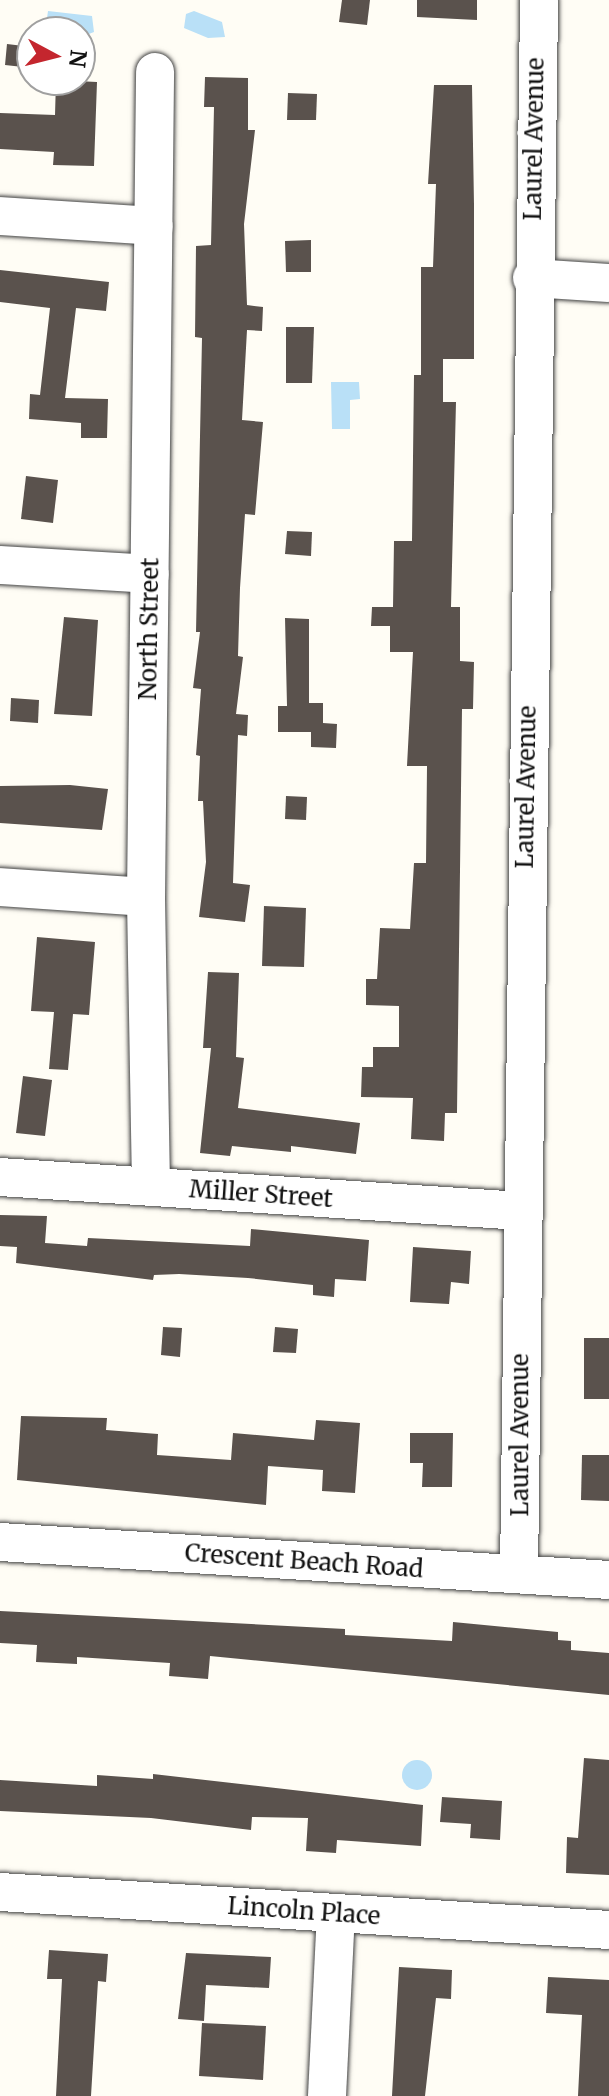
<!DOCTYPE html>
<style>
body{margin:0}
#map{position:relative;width:609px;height:2096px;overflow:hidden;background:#fffdf5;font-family:Merriweather,serif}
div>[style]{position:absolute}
.water>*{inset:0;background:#b9e0f7}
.round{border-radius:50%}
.building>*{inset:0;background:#5a524d}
.roads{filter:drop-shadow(0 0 2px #444) drop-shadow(0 0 2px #444)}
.minor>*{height:38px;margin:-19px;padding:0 19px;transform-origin:19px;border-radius:19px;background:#fff}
span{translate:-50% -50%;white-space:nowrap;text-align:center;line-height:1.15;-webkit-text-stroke:8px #fff;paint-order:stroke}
.street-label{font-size:24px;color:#111}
.north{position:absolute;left:16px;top:16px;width:80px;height:80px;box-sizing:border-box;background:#fff;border:2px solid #a0a0a0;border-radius:50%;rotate:97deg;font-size:22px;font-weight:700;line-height:32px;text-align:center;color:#111}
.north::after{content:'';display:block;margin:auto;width:28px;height:36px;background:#c4262e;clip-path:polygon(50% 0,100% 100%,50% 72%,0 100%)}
</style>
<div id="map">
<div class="water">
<div style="clip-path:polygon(48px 11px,92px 16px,94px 32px,81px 37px,80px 32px,45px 32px)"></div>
<div style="clip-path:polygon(194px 11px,222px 22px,225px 37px,208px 38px,184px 28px,186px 14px)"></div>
<div style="clip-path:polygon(331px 382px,359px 382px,360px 399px,350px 400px,350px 429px,332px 429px)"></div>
<div class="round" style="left:402px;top:1760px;width:30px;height:30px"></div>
</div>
<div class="building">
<div style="clip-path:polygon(342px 0,370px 0,367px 25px,339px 22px)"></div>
<div style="clip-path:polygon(417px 0,477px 0,477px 20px,417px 17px)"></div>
<div style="clip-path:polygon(7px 44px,32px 47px,32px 68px,5px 65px)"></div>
<div style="clip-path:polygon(205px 77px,248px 78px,248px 130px,255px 130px,244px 224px,247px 305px,263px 307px,262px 331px,247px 330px,242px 420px,263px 422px,255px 515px,245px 514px,240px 588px,238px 656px,243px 657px,236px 714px,248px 715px,247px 736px,238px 735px,233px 883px,250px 885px,245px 922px,199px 917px,206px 862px,203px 801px,198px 801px,200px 756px,196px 755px,201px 689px,193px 688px,200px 632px,196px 632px,202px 338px,195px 337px,196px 246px,211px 245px,214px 107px,204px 107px)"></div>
<div style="clip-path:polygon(56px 80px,97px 82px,94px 166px,53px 165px,54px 152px,0 149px,0 113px,55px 115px)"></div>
<div style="clip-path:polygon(434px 85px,472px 85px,474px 205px,474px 359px,443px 359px,443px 402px,456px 402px,451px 607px,460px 607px,460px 661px,474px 662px,473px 709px,462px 709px,457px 1113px,445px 1113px,444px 1141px,411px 1139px,413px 1098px,361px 1097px,362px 1067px,373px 1067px,373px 1047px,399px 1047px,399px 1006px,366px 1005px,366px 979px,377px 979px,380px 928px,410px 929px,414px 863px,426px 863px,427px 766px,407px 766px,413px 652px,390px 652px,390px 626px,371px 626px,372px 607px,393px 607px,394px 541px,412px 541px,414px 375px,421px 375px,421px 267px,433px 267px,436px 184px,428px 184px)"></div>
<div style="clip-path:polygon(288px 93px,317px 94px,316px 120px,287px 120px)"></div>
<div style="clip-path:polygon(311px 240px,311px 272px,286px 272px,285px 241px)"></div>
<div style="clip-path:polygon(0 270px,109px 282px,106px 311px,76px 308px,65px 398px,108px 399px,107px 438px,81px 438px,81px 423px,29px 419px,30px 394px,40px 395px,50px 308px,0 302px)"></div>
<div style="clip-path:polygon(286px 327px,314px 327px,312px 383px,286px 383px)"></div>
<div style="clip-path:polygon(26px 476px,58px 480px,53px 523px,21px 519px)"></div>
<div style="clip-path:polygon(287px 531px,312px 532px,311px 556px,285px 554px)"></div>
<div style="clip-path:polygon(64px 617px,98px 620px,92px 716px,54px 714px)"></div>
<div style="clip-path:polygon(285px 618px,309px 619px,309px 703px,323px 703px,323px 723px,337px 724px,336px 748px,311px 747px,311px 732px,278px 732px,278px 706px,287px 706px)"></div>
<div style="clip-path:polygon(11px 698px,39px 700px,38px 723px,10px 721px)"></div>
<div style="clip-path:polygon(70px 785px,108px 789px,102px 830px,0 823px,0 786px)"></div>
<div style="clip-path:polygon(286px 796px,307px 797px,306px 820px,285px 819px)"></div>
<div style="clip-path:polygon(264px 906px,306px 908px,304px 967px,262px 966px)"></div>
<div style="clip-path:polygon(37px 937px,95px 942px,89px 1015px,73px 1014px,68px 1070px,49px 1069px,54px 1012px,31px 1011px)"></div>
<div style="clip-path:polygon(208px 972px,239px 973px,236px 1057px,244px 1058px,238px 1108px,360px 1123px,356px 1154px,291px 1146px,291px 1152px,232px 1146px,230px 1156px,200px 1153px,211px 1048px,203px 1048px)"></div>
<div style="clip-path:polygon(23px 1076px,52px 1080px,45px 1136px,16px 1133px)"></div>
<div style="clip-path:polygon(0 1215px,47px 1216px,45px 1243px,87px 1246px,88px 1238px,250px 1246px,251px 1229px,369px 1240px,366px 1281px,335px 1279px,334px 1297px,313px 1295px,313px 1285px,248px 1278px,179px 1274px,154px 1275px,153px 1280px,16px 1263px,17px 1247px,0 1246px)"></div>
<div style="clip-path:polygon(413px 1247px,471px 1251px,469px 1284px,451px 1282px,449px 1304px,410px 1302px)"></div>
<div style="clip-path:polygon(163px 1327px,182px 1328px,180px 1357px,161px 1355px)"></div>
<div style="clip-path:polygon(275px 1327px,298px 1329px,296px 1353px,273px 1352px)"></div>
<div style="clip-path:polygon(584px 1338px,609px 1338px,609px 1399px,584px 1399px)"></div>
<div style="clip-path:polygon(21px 1416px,107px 1418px,106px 1430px,158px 1434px,157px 1455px,231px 1460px,233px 1433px,314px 1440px,316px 1420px,360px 1423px,355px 1493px,322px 1491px,323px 1470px,268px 1466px,266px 1505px,17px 1480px)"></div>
<div style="clip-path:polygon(410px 1433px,453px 1433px,452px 1487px,422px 1487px,423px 1463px,410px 1463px)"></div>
<div style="clip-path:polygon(582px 1455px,609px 1455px,609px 1501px,581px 1500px)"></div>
<div style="clip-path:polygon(0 1611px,345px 1629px,345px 1635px,452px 1641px,453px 1622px,558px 1632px,558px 1640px,571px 1641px,571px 1650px,609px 1653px,609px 1695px,210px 1656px,208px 1679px,169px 1676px,170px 1663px,77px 1657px,77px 1664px,36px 1662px,37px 1645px,0 1643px)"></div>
<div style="clip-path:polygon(584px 1758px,609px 1760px,609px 1875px,566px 1873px,567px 1837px,578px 1838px)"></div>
<div style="clip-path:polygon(153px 1774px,423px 1805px,421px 1846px,337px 1840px,336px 1853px,306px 1851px,308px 1818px,252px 1817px,251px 1830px,151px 1818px,0 1811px,0 1780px,97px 1786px,97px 1775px,153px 1779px)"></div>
<div style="clip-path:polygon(442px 1797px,502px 1801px,500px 1840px,470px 1838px,471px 1824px,440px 1822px)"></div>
<div style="clip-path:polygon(49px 1950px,108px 1954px,106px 1982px,98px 1981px,91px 2096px,56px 2096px,62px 1979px,47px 1979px)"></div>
<div style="clip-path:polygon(186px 1953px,271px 1957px,269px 1988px,206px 1985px,204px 2021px,178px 2019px)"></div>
<div style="clip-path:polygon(399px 1967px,452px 1970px,451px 1999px,436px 1998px,425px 2096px,392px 2096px)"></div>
<div style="clip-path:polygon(548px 1977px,609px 1980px,609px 2096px,578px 2096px,582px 2015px,546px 2013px)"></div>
<div style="clip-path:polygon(202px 2023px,266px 2026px,263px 2080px,199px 2076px)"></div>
</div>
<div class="roads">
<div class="minor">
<div style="left:0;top:216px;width:154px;rotate:3.7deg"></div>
<div style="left:532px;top:278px;width:77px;rotate:3.7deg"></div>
<div style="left:0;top:565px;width:150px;rotate:3.4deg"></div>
<div style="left:0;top:887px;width:146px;rotate:3.9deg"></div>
<div style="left:0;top:1177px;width:523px;rotate:3.73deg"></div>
<div style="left:151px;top:1186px;width:289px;rotate:-91deg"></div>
<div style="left:146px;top:897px;width:825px;rotate:-89.37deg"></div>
<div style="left:0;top:1542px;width:610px;rotate:3.57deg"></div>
<div style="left:519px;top:1574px;width:1574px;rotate:-89.27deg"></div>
<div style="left:0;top:1892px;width:610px;rotate:3.57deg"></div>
<div style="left:327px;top:2096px;width:183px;rotate:-87.2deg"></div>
</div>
</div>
<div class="street-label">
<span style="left:534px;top:139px;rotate:-89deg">Laurel Avenue</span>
<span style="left:149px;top:629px;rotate:-89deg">North Street</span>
<span style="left:526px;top:787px;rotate:-89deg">Laurel Avenue</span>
<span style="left:261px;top:1194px;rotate:4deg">Miller Street</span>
<span style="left:520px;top:1435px;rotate:-90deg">Laurel Avenue</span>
<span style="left:304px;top:1561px;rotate:4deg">Crescent Beach Road</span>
<span style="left:304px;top:1911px;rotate:4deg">Lincoln Place</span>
</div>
<div class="north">N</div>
</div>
